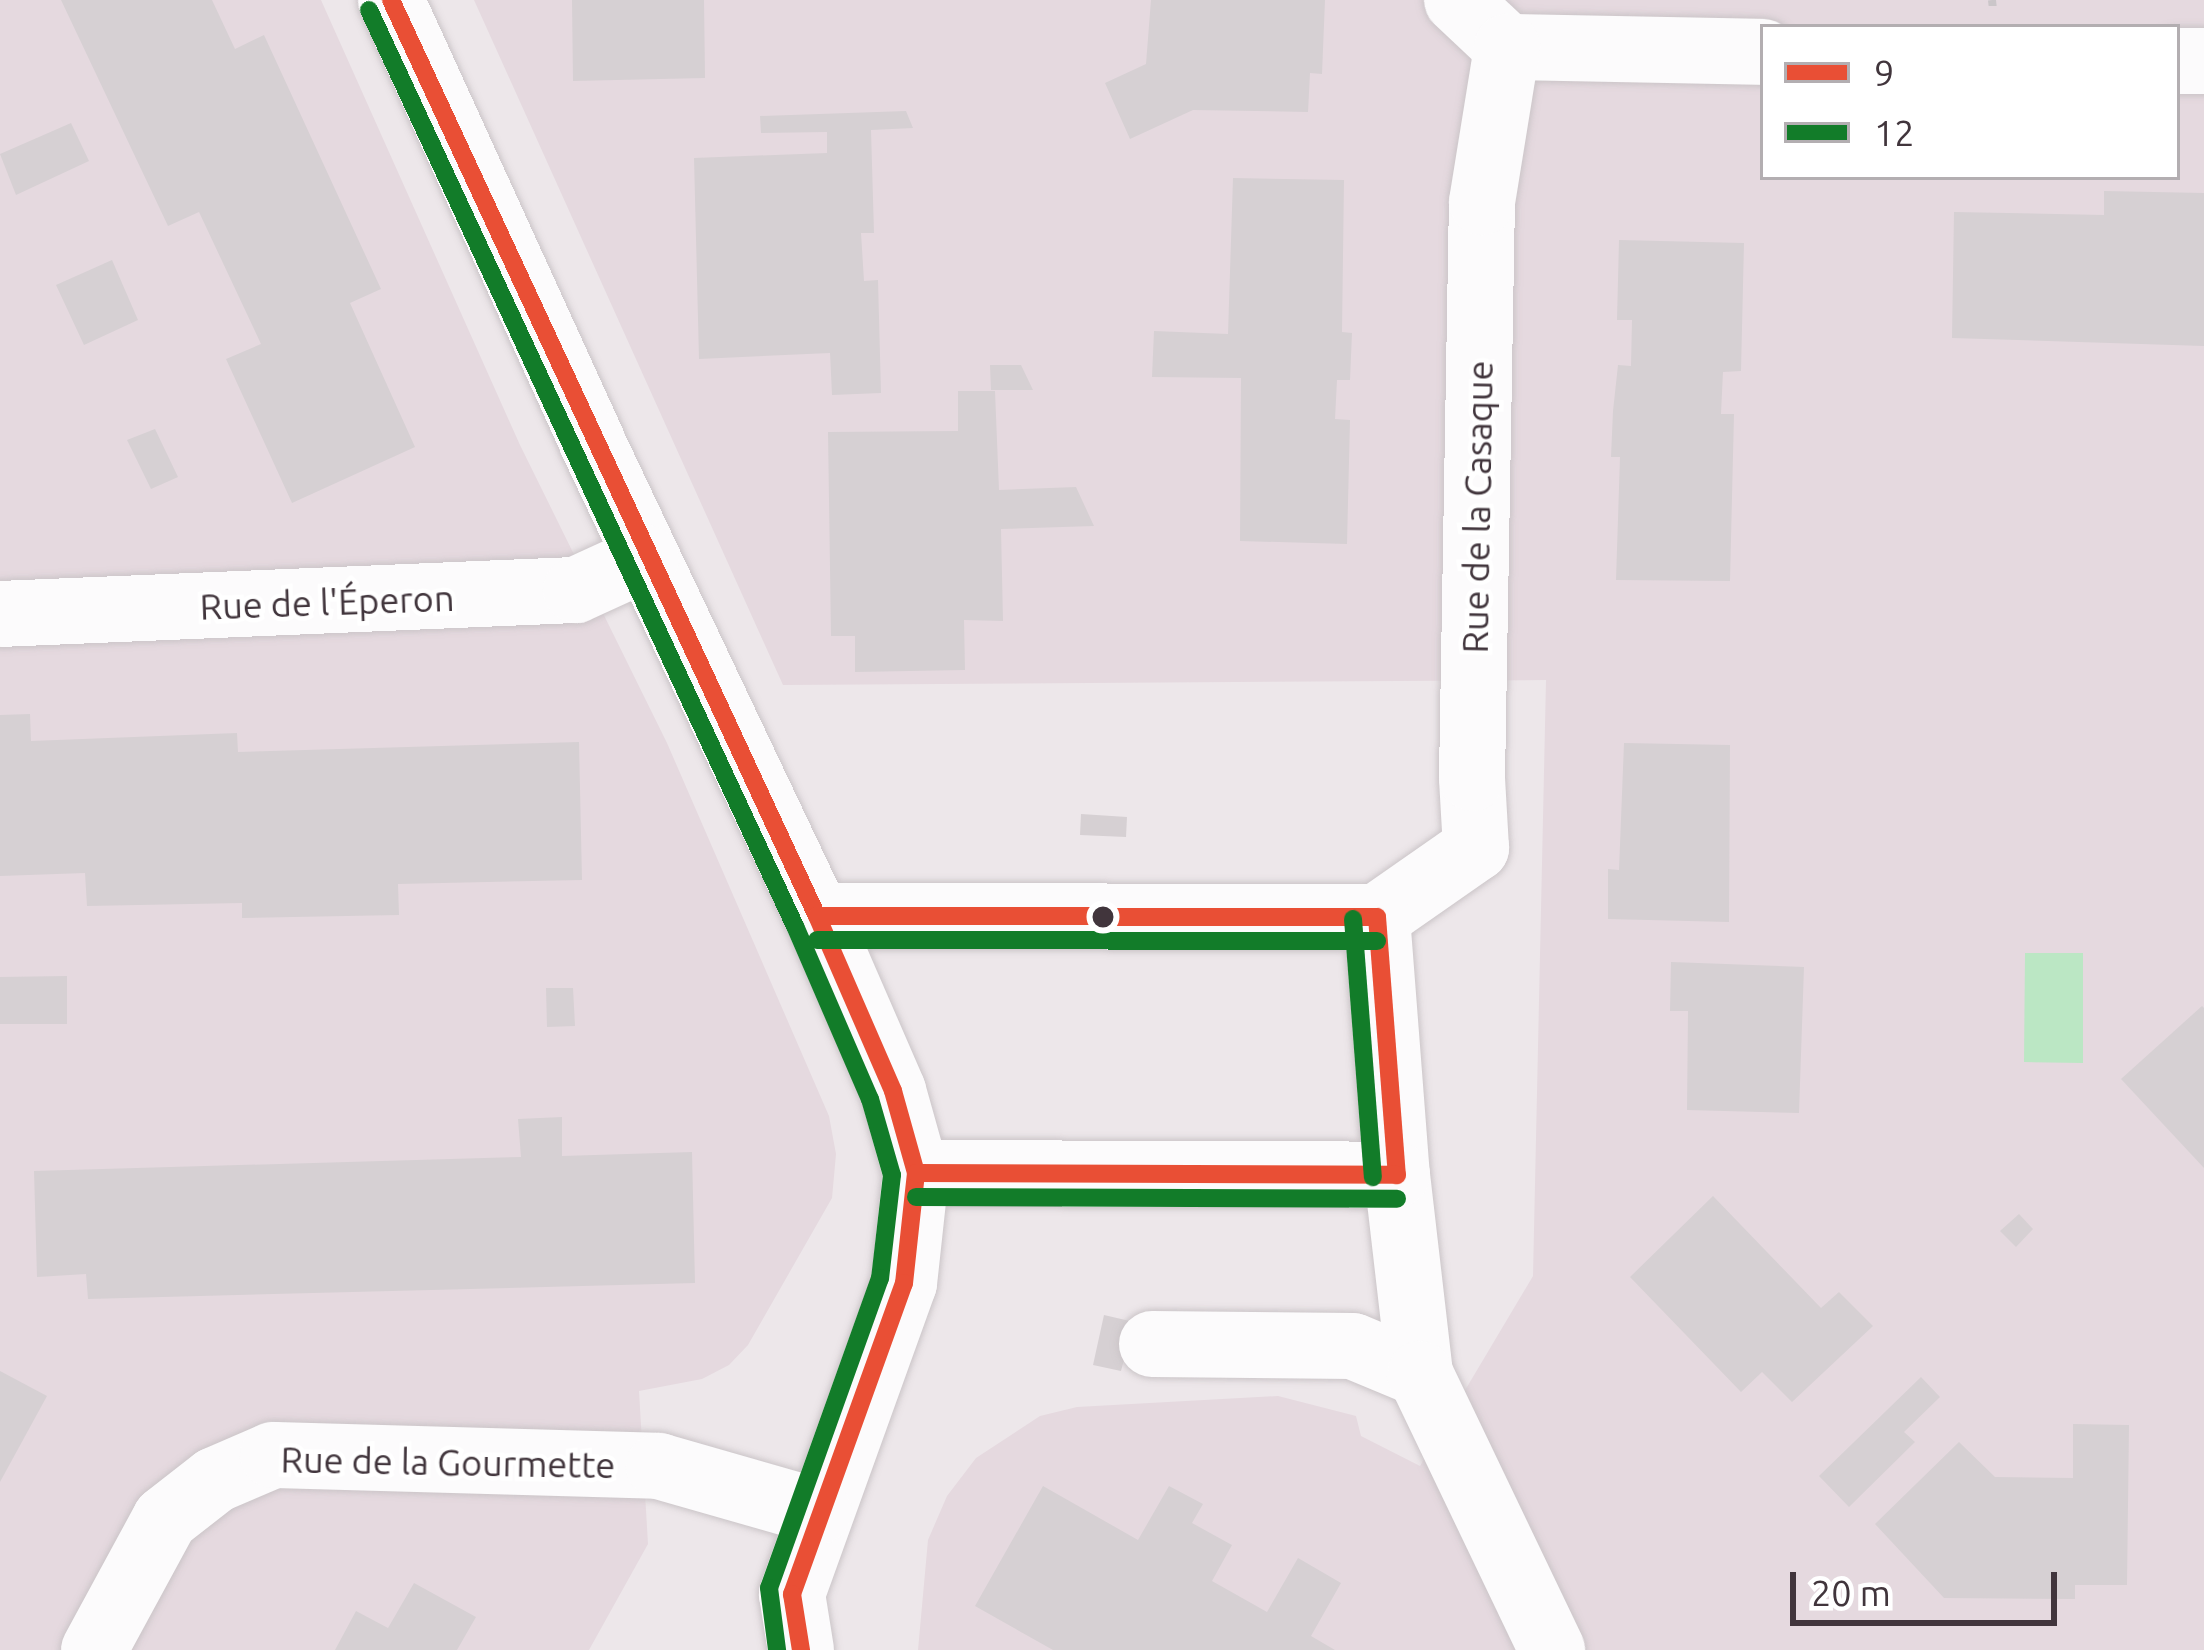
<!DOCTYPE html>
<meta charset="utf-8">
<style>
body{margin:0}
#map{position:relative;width:2204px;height:1650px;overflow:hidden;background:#ede7ea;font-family:Ubuntu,sans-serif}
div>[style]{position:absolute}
.residential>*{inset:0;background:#e5d9df}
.water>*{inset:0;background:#bbe7c4}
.building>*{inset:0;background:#d6d0d3}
.path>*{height:8px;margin-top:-4px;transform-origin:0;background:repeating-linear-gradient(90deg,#cbc6c9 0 6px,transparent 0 12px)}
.roads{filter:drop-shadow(0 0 3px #cbc5c8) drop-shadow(0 0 3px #cbc5c8)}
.minor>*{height:66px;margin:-33px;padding:0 33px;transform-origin:33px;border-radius:33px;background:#fcfbfc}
.bus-1>*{height:18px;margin:-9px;padding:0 9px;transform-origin:9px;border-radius:9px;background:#e94f35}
.bus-2>*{height:18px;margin:-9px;padding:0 9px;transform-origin:9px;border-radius:9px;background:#127c29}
.dots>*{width:33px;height:33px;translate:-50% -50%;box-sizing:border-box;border:6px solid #fff;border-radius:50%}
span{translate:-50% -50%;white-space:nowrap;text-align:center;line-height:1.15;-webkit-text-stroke:9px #fff;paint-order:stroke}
.street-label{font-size:36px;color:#41353c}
.legend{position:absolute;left:1760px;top:24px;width:420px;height:156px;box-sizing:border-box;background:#fff;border:3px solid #b3aeb1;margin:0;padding:15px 21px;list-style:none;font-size:36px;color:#41353c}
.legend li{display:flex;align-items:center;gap:24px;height:60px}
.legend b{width:60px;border:3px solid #b3aeb1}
.scale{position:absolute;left:1790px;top:1572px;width:267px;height:54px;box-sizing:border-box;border:6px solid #41353c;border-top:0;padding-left:15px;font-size:36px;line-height:42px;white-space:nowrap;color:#41353c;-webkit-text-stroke:9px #fff;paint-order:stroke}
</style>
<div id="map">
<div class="residential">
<div style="clip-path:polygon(0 0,321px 0,520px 445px,667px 743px,829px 1116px,836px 1154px,832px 1198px,748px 1345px,729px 1365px,702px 1379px,639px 1391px,648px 1544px,589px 1650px,0 1650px)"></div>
<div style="clip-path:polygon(evenodd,474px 0,2204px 0,2204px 1650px,918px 1650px,928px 1540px,947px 1496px,976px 1458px,1040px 1416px,1077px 1407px,1278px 1396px,1356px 1416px,1361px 1436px,1420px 1466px,1533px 1276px,1546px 680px,783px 685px,474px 0,1763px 27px,2177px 27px,2177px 177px,1763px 177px,1763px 27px)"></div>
</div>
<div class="water">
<div style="clip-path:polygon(2025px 953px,2083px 953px,2083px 1063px,2024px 1062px)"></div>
</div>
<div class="building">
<div style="clip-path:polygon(61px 0,212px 0,235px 49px,264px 35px,381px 289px,350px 303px,415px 447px,292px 503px,226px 359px,261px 344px,199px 212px,168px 226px)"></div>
<div style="clip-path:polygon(572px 0,704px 0,705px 78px,573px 81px)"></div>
<div style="clip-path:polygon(1151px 0,1325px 0,1322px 74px,1310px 73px,1308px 112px,1193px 110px,1130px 139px,1105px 83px,1146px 64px)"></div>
<div style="clip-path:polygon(906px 111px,913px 128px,871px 130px,874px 233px,861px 233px,864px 281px,878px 280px,881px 393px,832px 395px,830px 353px,699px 359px,694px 158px,827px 153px,827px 132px,761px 133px,760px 116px)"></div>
<div style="clip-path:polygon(71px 123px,89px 161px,16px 195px,0 154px)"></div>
<div style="clip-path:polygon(1233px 178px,1344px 180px,1342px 332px,1352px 333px,1350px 380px,1337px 380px,1335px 419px,1350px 420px,1347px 544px,1240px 541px,1241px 378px,1152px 377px,1154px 331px,1228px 334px)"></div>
<div style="clip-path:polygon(2104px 191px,2204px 193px,2204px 346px,1952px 338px,1954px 212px,2104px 215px)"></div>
<div style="clip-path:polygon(1619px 240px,1744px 243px,1741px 371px,1723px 372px,1721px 414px,1734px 414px,1730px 581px,1616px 580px,1620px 457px,1611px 457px,1613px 411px,1618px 365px,1631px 366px,1632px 320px,1617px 320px)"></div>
<div style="clip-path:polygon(112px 260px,138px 320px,84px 345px,56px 285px)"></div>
<div style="clip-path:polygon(990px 365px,1021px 365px,1033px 390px,991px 390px)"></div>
<div style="clip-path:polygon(958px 391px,995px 391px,999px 490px,1076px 487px,1094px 526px,1001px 529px,1003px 621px,964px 620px,965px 670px,855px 672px,855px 636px,831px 636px,828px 432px,958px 431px)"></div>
<div style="clip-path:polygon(155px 429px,178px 477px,151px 489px,127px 440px)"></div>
<div style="clip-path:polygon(30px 714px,31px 741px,237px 733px,238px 752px,579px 742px,582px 880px,398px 884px,399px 915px,242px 918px,242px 903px,87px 906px,85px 873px,0 876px,0 715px)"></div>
<div style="clip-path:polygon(1624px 743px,1730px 745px,1729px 922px,1608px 919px,1608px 869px,1619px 870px)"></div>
<div style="clip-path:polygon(1081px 814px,1127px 817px,1126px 837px,1080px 835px)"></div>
<div style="clip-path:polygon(1671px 962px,1804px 967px,1799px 1113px,1687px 1110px,1688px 1011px,1670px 1011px)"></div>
<div style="clip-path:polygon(67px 976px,67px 1024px,0 1024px,0 977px)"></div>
<div style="clip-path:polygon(546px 988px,573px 988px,575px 1026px,547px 1027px)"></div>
<div style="clip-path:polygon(2202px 1006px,2204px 1008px,2204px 1168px,2121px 1079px)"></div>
<div style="clip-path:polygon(562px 1117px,562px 1156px,692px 1152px,695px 1283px,88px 1299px,86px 1274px,37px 1277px,34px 1171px,521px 1157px,518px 1119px)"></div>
<div style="clip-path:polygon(1713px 1196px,1821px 1308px,1839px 1292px,1873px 1326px,1792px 1402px,1762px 1372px,1741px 1392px,1630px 1277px)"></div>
<div style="clip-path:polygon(2019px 1214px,2033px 1229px,2016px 1247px,2000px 1231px)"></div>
<div style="clip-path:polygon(1104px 1315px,1134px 1322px,1121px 1371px,1093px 1365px)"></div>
<div style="clip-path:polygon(0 1371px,47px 1396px,0 1482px)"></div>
<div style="clip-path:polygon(1921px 1377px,1940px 1397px,1904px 1432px,1915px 1442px,1849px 1507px,1819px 1476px)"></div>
<div style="clip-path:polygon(2073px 1424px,2129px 1425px,2127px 1585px,2075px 1585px,2075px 1599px,1944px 1598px,1875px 1524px,1959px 1442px,1995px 1477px,2073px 1478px)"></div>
<div style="clip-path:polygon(1043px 1486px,1138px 1540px,1169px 1486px,1203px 1504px,1192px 1523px,1232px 1545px,1212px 1581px,1267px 1612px,1298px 1558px,1341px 1583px,1311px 1636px,1335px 1650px,1053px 1650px,975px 1606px)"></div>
<div style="clip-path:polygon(414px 1583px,476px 1617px,457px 1650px,335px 1650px,356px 1611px,388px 1628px)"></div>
</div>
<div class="path">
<div style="left:1992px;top:0;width:9px;rotate:84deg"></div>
</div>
<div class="roads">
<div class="minor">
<div style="left:391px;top:0;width:486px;rotate:65.5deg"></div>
<div style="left:592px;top:442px;width:525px;rotate:64.61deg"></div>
<div style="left:817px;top:916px;width:191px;rotate:66.5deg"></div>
<div style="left:893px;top:1091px;width:85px;rotate:74.3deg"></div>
<div style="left:916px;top:1173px;width:111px;rotate:96.2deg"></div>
<div style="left:904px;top:1283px;width:331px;rotate:109.8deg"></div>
<div style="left:792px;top:1594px;width:57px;rotate:80.9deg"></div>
<div style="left:1457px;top:0;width:69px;rotate:43.2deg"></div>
<div style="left:1507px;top:47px;width:256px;rotate:1.1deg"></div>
<div style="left:2177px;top:61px;width:27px"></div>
<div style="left:0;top:614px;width:576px;rotate:-2.39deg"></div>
<div style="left:576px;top:590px;width:77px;rotate:-24.6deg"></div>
<div style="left:817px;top:916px;width:560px;rotate:0.1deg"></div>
<div style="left:1377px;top:917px;width:121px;rotate:-34.9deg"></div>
<div style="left:1476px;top:848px;width:70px;rotate:-93.3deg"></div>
<div style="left:1472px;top:778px;width:576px;rotate:-89.01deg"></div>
<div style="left:1482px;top:202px;width:157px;rotate:-80.8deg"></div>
<div style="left:1377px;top:917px;width:259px;rotate:85.6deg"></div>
<div style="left:1397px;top:1175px;width:200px;rotate:83.4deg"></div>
<div style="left:916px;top:1173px;width:481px;rotate:0.2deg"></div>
<div style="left:1152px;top:1344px;width:201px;rotate:0.6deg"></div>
<div style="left:1353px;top:1346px;width:73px;rotate:22.7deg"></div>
<div style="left:1420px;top:1374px;width:306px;rotate:64.4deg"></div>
<div style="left:94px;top:1650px;width:149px;rotate:-61.5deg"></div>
<div style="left:165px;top:1519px;width:63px;rotate:-38deg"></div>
<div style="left:215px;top:1480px;width:63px;rotate:-23.3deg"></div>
<div style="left:273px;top:1455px;width:386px;rotate:1.6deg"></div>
<div style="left:659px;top:1466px;width:166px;rotate:16deg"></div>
</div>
</div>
<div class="bus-1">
<div style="left:391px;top:0;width:1010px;rotate:65.06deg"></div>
<div style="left:817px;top:916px;width:191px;rotate:66.5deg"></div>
<div style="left:893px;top:1091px;width:85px;rotate:74.3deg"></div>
<div style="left:916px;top:1173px;width:111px;rotate:96.2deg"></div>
<div style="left:904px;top:1283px;width:331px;rotate:109.8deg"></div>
<div style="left:792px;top:1594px;width:57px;rotate:80.9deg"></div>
<div style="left:817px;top:916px;width:560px;rotate:0.1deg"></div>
<div style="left:1377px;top:917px;width:259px;rotate:85.6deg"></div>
<div style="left:916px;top:1173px;width:481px;rotate:0.2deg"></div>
</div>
<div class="bus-2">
<div style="left:369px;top:10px;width:1010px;rotate:65.06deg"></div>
<div style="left:795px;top:926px;width:189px;rotate:66.6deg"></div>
<div style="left:870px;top:1099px;width:79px;rotate:73.9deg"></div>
<div style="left:892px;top:1175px;width:104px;rotate:96.6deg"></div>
<div style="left:880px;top:1278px;width:329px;rotate:109.7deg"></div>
<div style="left:769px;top:1588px;width:63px;rotate:82.6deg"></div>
<div style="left:1353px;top:919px;width:259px;rotate:85.6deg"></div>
<div style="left:817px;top:940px;width:560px;rotate:0.1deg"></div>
<div style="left:916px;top:1197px;width:481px;rotate:0.2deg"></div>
</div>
<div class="dots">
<div style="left:1103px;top:917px;background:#41353c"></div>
</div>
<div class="street-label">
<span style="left:1477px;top:507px;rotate:-89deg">Rue de la Casaque</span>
<span style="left:327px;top:602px;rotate:-2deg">Rue de l'Éperon</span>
<span style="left:448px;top:1462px;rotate:1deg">Rue de la Gourmette</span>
</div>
<ul class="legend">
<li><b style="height:15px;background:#e94f35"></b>9</li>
<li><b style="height:15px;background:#127c29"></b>12</li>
</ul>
<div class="scale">20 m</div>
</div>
